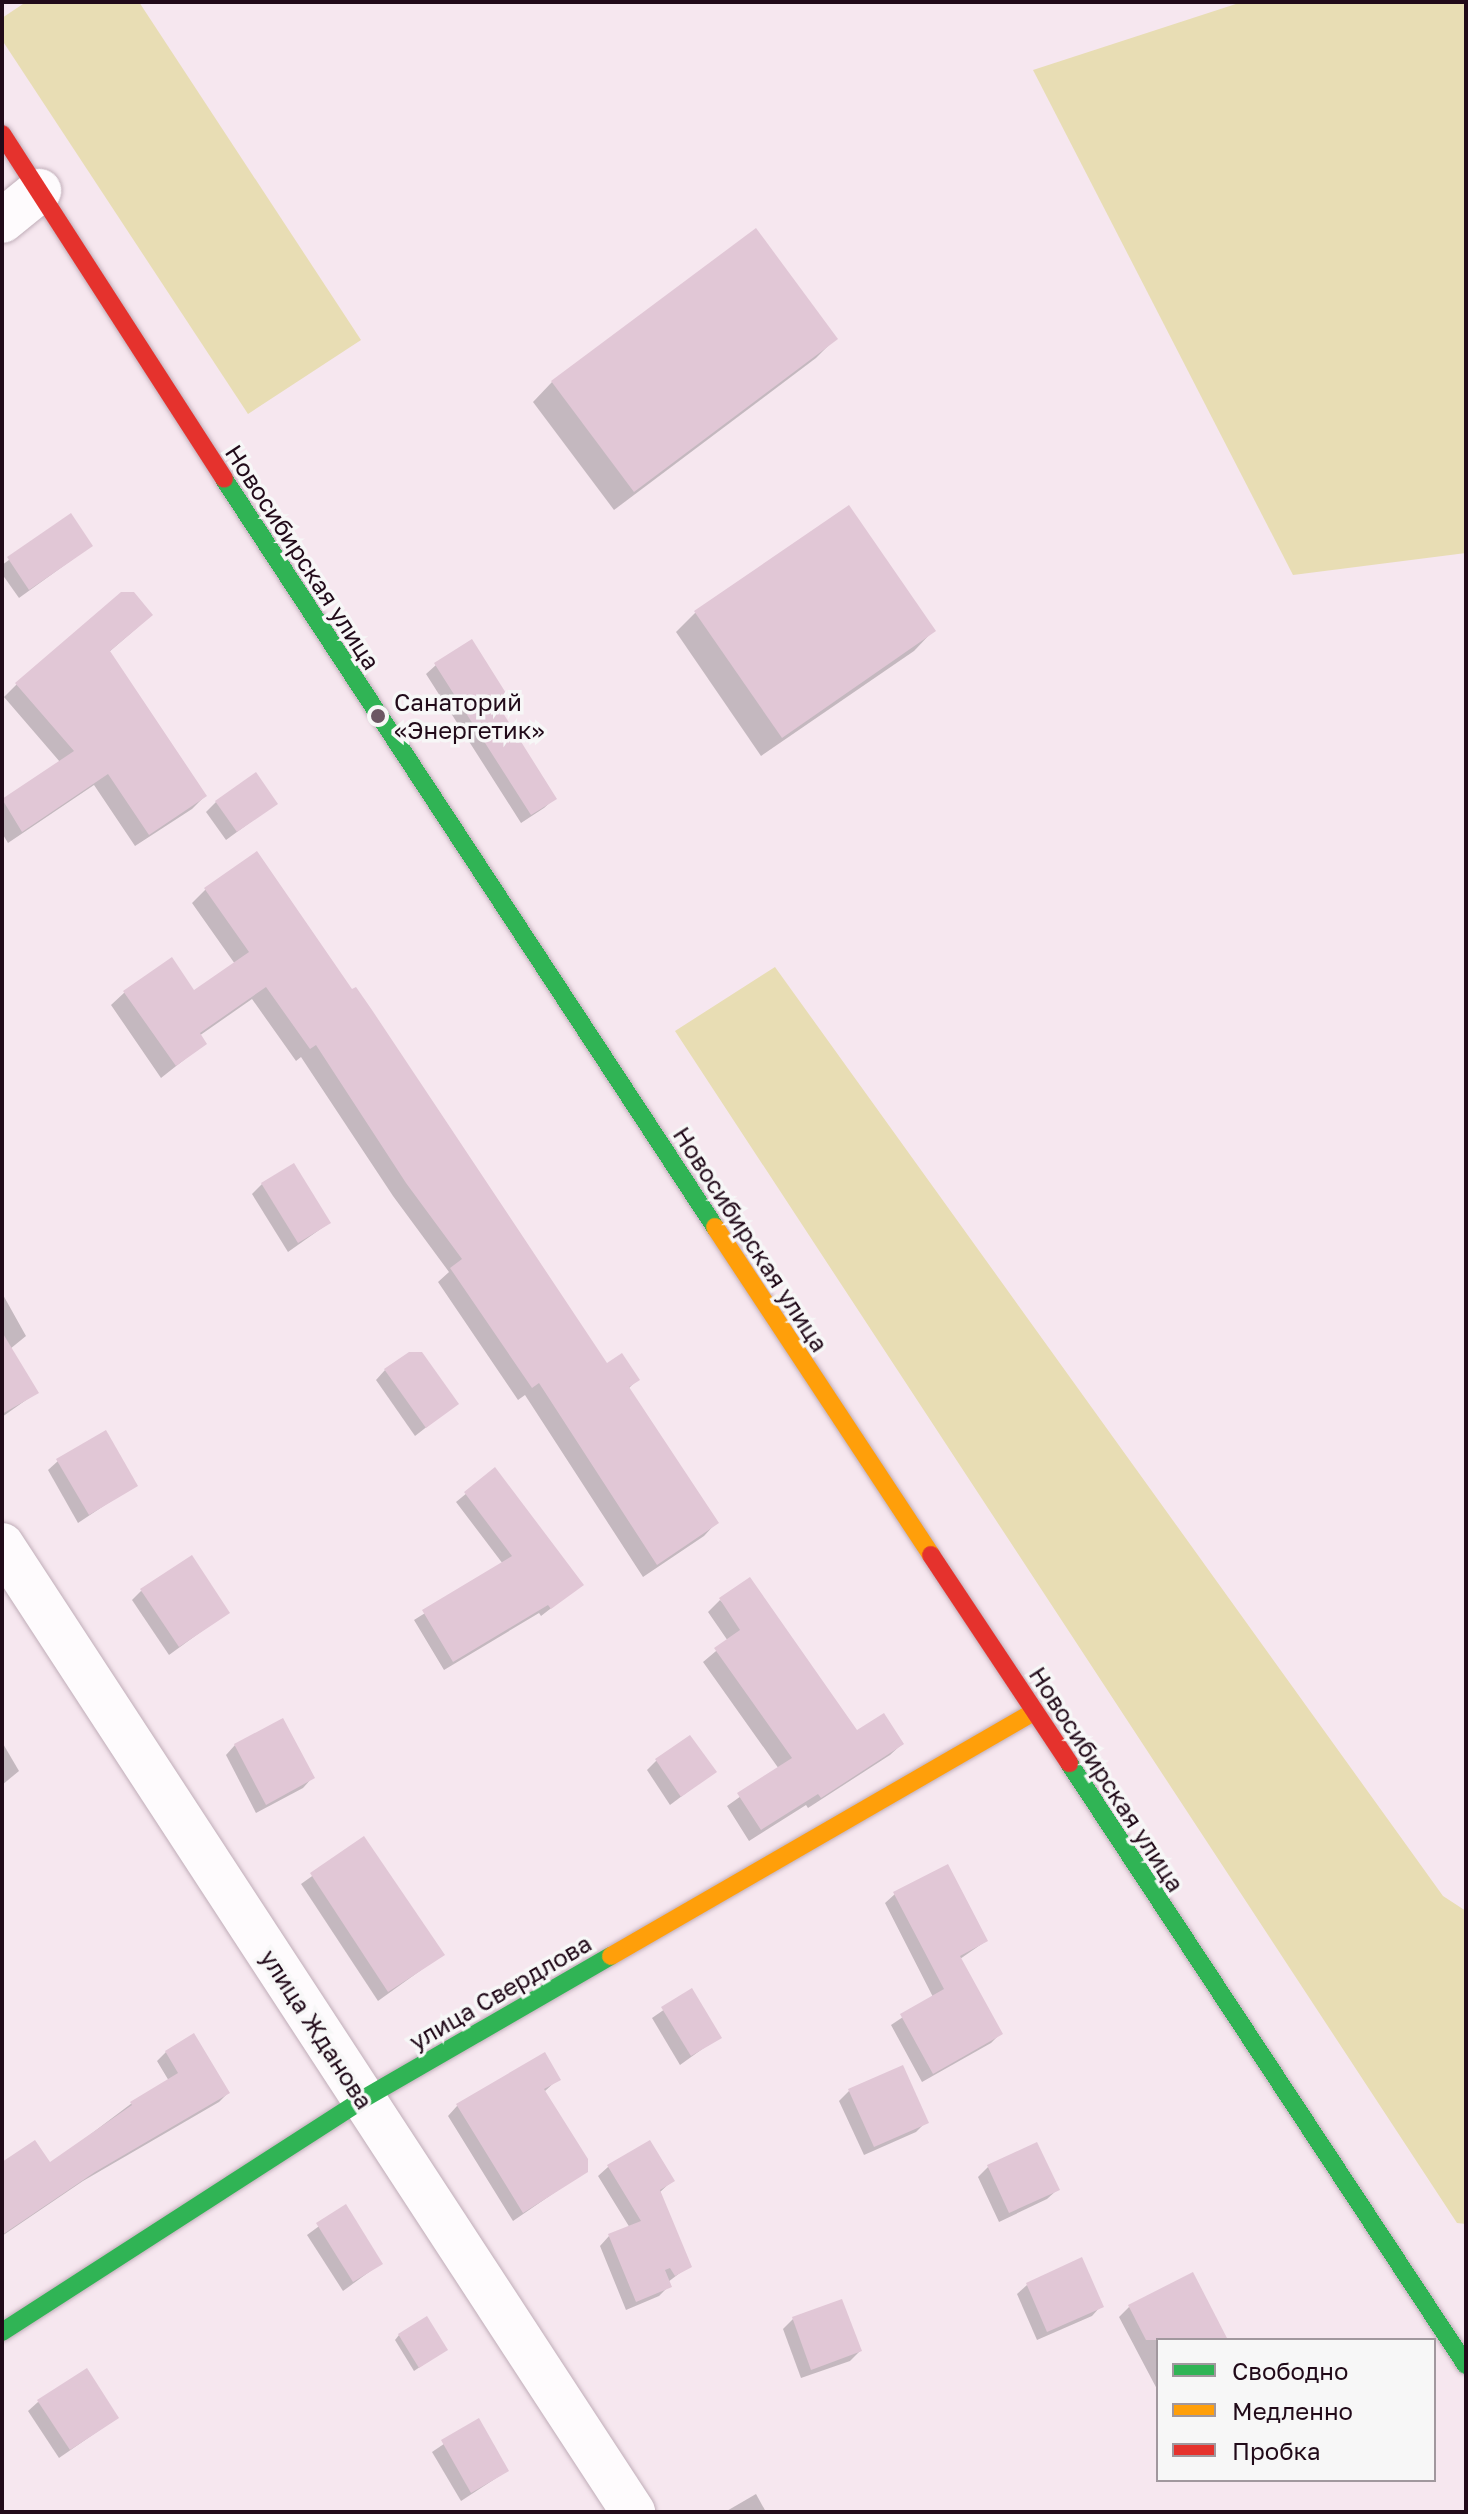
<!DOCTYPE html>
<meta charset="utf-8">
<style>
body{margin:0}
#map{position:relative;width:1468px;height:2514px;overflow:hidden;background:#f6e7ef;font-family:"Golos Text",sans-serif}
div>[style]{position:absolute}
.green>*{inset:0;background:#e8ddb4}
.shadow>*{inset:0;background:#0003}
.building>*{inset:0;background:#e1c7d6}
.roads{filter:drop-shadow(0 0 2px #c0adb8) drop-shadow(0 0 2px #c0adb8)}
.street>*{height:44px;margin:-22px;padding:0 22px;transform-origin:22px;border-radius:22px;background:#fefbfd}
.fast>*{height:18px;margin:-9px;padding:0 9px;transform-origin:9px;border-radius:9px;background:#30b455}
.slow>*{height:18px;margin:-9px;padding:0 9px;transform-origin:9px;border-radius:9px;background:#ff9f0a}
.jam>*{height:18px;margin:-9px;padding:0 9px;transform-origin:9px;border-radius:9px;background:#e5322d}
.dots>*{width:22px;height:22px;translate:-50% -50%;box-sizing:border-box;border:4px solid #f7f7f7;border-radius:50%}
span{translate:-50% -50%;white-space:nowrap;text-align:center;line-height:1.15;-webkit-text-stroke:7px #f7f7f7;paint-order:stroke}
.street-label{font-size:24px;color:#210a19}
.poi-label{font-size:24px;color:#210a19}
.left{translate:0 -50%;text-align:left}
.frame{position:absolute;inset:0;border:4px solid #210a19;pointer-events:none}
.legend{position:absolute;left:1156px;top:2338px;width:280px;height:144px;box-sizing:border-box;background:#f7f7f7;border:2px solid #a1989e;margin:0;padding:10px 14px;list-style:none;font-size:24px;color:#210a19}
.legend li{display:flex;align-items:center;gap:16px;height:40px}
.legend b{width:40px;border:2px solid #a1989e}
</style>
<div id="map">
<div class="green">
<div style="clip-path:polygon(26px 2px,139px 2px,361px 340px,248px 414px,2px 40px,2px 18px)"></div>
<div style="clip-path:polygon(1242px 2px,1466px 2px,1466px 553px,1293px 575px,1033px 70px)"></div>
<div style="clip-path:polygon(775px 967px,1443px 1896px,1466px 1911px,1466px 2224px,1457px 2223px,675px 1031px)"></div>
</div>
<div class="shadow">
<div style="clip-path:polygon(835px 339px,816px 358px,614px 510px,533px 402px,552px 382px)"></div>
<div style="clip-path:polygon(70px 516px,91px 546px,19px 598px,2px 574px,2px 565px)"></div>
<div style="clip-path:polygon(695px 613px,933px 631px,914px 651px,761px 756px,676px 632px)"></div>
<div style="clip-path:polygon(138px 627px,109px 652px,205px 796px,192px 809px,135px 846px,94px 785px,8px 843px,2px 833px,2px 801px,60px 762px,4px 697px,17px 684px)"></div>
<div style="clip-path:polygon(436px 665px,512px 705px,502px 715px,554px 799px,544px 808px,521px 823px,426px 674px)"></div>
<div style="clip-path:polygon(216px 802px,275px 804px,226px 840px,206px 812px)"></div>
<div style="clip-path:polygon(206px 889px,607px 1366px,637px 1380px,628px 1389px,717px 1522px,704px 1536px,643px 1577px,525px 1395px,518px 1400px,438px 1282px,449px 1272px,393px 1196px,301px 1057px,296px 1061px,252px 999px,199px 1036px,204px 1044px,161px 1078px,111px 1005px,125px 992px,194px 993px,235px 964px,192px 903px)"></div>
<div style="clip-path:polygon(262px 1184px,329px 1223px,288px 1252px,252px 1194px)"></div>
<div style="clip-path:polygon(2px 1293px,26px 1336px,10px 1349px,36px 1393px,2px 1417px)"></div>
<div style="clip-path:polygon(385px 1370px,456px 1404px,415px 1436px,376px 1380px)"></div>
<div style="clip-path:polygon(58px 1461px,135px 1485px,78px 1523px,48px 1470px)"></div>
<div style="clip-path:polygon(495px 1470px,581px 1585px,541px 1616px,539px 1613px,444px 1670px,414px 1620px,503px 1564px,456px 1502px)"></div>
<div style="clip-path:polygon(141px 1591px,228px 1612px,169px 1655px,132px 1600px)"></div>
<div style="clip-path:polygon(720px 1600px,857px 1732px,902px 1744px,890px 1755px,808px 1808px,806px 1805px,749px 1841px,727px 1806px,779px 1769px,703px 1662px,728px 1641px,708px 1612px)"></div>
<div style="clip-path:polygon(2px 1742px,19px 1771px,2px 1785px)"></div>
<div style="clip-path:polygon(235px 1745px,312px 1778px,303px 1788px,256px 1813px,226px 1755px)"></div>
<div style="clip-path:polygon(657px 1760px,714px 1772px,670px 1805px,647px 1770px)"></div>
<div style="clip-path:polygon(364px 1839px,442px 1955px,378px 2001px,301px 1884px)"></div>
<div style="clip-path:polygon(895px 1894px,986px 1941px,960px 1959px,1001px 2033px,991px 2043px,922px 2082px,891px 2025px,933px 1997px,885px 1903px)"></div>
<div style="clip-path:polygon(691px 1991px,719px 2037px,680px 2065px,652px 2018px)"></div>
<div style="clip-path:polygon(166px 2052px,228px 2093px,219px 2102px,83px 2181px,2px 2236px,2px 2166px,50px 2165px,132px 2103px,169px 2081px,157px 2061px)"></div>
<div style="clip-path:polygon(558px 2079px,544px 2092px,586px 2171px,513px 2221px,448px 2116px,457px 2106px)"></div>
<div style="clip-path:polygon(849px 2091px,926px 2122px,916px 2132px,864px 2155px,839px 2101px)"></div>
<div style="clip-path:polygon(608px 2167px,672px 2181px,659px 2193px,689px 2266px,668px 2282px,669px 2286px,659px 2296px,626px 2310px,600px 2246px,609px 2236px,630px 2228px,598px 2176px)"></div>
<div style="clip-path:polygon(988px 2167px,1057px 2190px,1047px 2199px,999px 2222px,978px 2177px)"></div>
<div style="clip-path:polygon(345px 2207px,380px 2264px,343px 2291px,307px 2235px)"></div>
<div style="clip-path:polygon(1027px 2285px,1101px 2306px,1092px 2316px,1037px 2340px,1017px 2294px)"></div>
<div style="clip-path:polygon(1129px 2307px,1227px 2340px,1158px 2340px,1158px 2391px,1119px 2317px)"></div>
<div style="clip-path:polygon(793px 2319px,860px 2351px,850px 2361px,801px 2378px,783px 2329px)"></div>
<div style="clip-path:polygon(399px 2335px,445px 2350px,414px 2371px,395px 2340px)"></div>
<div style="clip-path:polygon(38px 2402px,117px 2418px,59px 2458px,28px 2411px)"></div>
<div style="clip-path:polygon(478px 2421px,507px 2471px,461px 2501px,432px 2452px)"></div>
<div style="clip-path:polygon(756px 2494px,766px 2512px,725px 2512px)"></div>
</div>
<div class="building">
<div style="clip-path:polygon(756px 228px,838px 339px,634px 492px,551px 381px)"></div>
<div style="clip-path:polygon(849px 505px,936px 631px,782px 738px,694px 611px)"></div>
<div style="clip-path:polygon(71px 513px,93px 546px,29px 590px,7px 557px)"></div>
<div style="clip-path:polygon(121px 592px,134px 592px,153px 615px,110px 651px,207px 796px,149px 835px,108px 774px,22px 832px,2px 799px,74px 751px,15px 683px)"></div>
<div style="clip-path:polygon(472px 639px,514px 706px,503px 713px,557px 799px,531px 815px,434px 663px)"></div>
<div style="clip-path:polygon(256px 772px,278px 804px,237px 832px,215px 801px)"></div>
<div style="clip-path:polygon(257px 851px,352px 989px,356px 987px,372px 1010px,607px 1363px,622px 1353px,640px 1380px,629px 1387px,719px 1523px,657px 1565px,539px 1383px,532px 1388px,450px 1268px,462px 1259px,406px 1183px,316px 1045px,310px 1049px,266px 987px,200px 1033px,207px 1044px,176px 1066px,123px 991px,172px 957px,194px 990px,249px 952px,204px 888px)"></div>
<div style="clip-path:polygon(294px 1163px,331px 1223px,298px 1243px,261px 1183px)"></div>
<div style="clip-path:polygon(2px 1332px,39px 1393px,2px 1414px)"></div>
<div style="clip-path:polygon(409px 1352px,422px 1352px,459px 1404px,426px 1428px,384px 1369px)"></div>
<div style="clip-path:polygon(106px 1430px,138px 1486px,89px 1515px,56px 1459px)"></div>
<div style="clip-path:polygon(495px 1467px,584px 1585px,551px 1609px,548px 1605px,453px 1662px,422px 1610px,512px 1556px,464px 1492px)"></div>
<div style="clip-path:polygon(192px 1555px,230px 1613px,179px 1647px,140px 1589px)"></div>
<div style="clip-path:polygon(750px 1577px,857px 1730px,884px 1713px,904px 1744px,821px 1798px,818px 1794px,761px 1830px,737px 1793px,792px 1758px,714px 1648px,740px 1630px,719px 1598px)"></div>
<div style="clip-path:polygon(283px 1718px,315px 1778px,266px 1805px,234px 1744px)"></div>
<div style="clip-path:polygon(690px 1735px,717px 1772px,681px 1797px,655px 1759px)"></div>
<div style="clip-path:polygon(364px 1836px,445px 1955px,388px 1992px,310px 1873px)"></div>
<div style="clip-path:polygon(948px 1864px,988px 1941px,960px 1956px,1003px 2034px,933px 2074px,900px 2014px,944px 1989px,893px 1892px)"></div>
<div style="clip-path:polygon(692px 1988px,722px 2038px,691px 2056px,661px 2007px)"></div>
<div style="clip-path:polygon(194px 2033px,230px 2093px,95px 2172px,2px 2235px,2px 2162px,35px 2140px,50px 2162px,132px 2105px,130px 2102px,178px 2073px,165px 2051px)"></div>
<div style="clip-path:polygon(545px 2052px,561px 2080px,544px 2089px,588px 2159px,588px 2172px,523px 2213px,456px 2104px)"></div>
<div style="clip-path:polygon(903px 2065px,929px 2123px,874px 2147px,848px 2089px)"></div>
<div style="clip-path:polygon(650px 2140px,675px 2181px,660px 2190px,692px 2267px,675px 2276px,670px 2268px,665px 2270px,672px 2287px,636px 2302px,608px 2234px,641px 2221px,607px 2165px)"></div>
<div style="clip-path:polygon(1037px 2142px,1060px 2190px,1009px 2213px,987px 2165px)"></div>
<div style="clip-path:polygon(346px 2204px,383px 2264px,353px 2282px,316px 2223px)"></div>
<div style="clip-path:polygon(1082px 2257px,1104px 2307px,1047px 2332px,1026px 2283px)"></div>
<div style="clip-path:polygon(1193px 2272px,1228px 2340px,1146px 2340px,1128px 2305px)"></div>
<div style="clip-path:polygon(842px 2299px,862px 2351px,811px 2370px,792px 2317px)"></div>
<div style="clip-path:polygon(427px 2316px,448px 2350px,419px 2368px,398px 2334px)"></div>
<div style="clip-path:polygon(87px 2368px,119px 2418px,70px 2450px,37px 2400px)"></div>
<div style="clip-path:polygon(479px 2418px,509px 2471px,471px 2493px,441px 2440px)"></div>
</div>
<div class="roads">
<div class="street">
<div style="left:2px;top:221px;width:48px;rotate:-39deg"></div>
<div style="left:2px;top:1545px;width:1155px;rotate:56.87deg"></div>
</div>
<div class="fast">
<div style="left:224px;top:479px;width:895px;rotate:56.72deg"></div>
<div style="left:1069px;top:1763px;width:721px;rotate:56.6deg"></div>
<div style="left:2px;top:2332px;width:430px;rotate:-32.8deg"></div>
<div style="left:363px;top:2099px;width:286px;rotate:-30deg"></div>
</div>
<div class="slow">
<div style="left:715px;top:1227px;width:393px;rotate:56.6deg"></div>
<div style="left:611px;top:1956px;width:488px;rotate:-30deg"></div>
</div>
<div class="jam">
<div style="left:2px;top:134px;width:410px;rotate:57.2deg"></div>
<div style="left:931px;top:1555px;width:250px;rotate:56.4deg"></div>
</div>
</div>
<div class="dots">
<div style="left:378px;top:716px;background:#6c5764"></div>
</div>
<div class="street-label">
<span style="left:303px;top:557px;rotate:57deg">Новосибирская улица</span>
<span style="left:751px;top:1239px;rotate:57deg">Новосибирская улица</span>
<span style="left:1107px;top:1779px;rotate:57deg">Новосибирская улица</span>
<span style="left:500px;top:1992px;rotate:-30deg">улица Свердлова</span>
<span style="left:317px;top:2029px;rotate:57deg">улица Жданова</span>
</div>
<div class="poi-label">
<span class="left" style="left:394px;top:716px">Санаторий<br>«Энергетик»</span>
</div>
<div class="frame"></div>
<ul class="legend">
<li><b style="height:10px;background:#30b455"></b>Свободно</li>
<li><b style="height:10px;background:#ff9f0a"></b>Медленно</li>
<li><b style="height:10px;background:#e5322d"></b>Пробка</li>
</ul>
</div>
